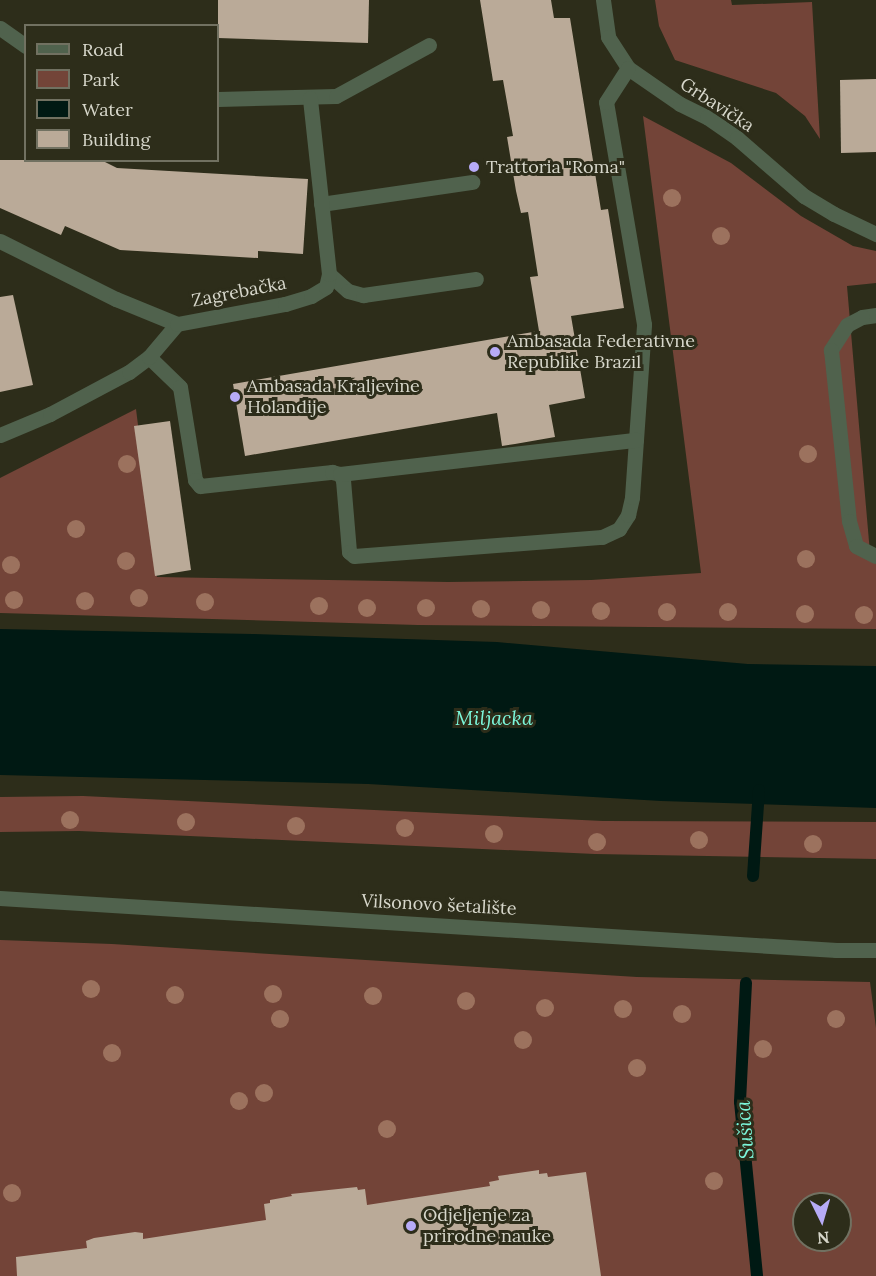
<!DOCTYPE html>
<meta charset="utf-8">
<style>
body{margin:0}
#map{position:relative;width:876px;height:1276px;overflow:hidden;background:#2d2d1a;font-family:Lora,serif}
div>[style]{position:absolute}
.green>*{inset:0;background:#734438}
.water>*{inset:0;background:#001913}
.stream>*{height:12px;margin:-6px;padding:0 6px;transform-origin:6px;border-radius:6px;background:#001913}
.building>*{inset:0;background:#baaa98}
.minor>*{height:15px;margin:-7.5px;padding:0 7.5px;transform-origin:7.5px;border-radius:7.5px;background:#50624d}
.trees>*{width:18px;height:18px;margin:-9px;border-radius:50%;background:#9c725e}
.dots>*{width:16px;height:16px;translate:-50% -50%;box-sizing:border-box;border:3px solid #2d2d1a;border-radius:50%}
span{translate:-50% -50%;white-space:nowrap;text-align:center;line-height:1.15;-webkit-text-stroke:6px #2d2d1a;paint-order:stroke}
.street-label{font-size:18px;color:#d7d7cb}
.poi-label{font-size:18px;color:#d7d7cb}
.left{translate:0 -50%;text-align:left}
.water-label{font-size:20px;color:#7cf6da;font-style:italic}
.legend{position:absolute;left:24px;top:24px;width:195px;height:138px;box-sizing:border-box;background:#2d2d1a;border:2px solid #717161;margin:0;padding:8px 10px;list-style:none;font-size:18px;color:#d7d7cb}
.legend li{display:flex;align-items:center;gap:12px;height:30px}
.legend b{width:30px;border:2px solid #717161}
.north{position:absolute;left:792px;top:1192px;width:60px;height:60px;box-sizing:border-box;background:#2d2d1a;border:2px solid #717161;border-radius:50%;rotate:175deg;font-size:16px;font-weight:700;line-height:24px;text-align:center;color:#d7d7cb}
.north::after{content:'';display:block;margin:auto;width:21px;height:27px;background:#b7abf7;clip-path:polygon(50% 0,100% 100%,50% 72%,0 100%)}
</style>
<div id="map">
<div class="green">
<div style="clip-path:polygon(655px 0,731px 0,732px 5px,812px 2px,820px 139px,805px 116px,776px 93px,675px 60px,659px 26px)"></div>
<div style="clip-path:polygon(643px 116px,731px 163px,801px 216px,853px 246px,876px 251px,876px 283px,847px 286px,870px 553px,876px 553px,876px 629px,418px 625px,0 613px,0 478px,136px 409px,157px 577px,448px 582px,591px 580px,701px 573px)"></div>
<div style="clip-path:polygon(83px 796px,603px 821px,876px 822px,876px 859px,595px 854px,79px 831px,0 832px,0 797px)"></div>
<div style="clip-path:polygon(evenodd,0 940px,112px 944px,637px 977px,870px 982px,876px 1028px,876px 1276px,0 1276px,0 940px,804px 1204px,840px 1204px,840px 1240px,804px 1240px,804px 1204px)"></div>
</div>
<div class="water">
<div style="clip-path:polygon(0 629px,253px 634px,497px 642px,748px 664px,876px 666px,876px 808px,661px 801px,368px 784px,0 775px)"></div>
</div>
<div class="stream">
<div style="left:753px;top:876px;width:86px;rotate:-86deg"></div>
<div style="left:746px;top:983px;width:119px;rotate:92.9deg"></div>
<div style="left:740px;top:1102px;width:175px;rotate:84.4deg"></div>
</div>
<div class="building">
<div style="clip-path:polygon(218px 0,369px 0,368px 43px,218px 38px)"></div>
<div style="clip-path:polygon(480px 0,551px 0,554px 18px,570px 18px,601px 210px,608px 209px,624px 308px,571px 316px,585px 398px,549px 405px,555px 437px,515px 444px,502px 446px,497px 413px,245px 456px,233px 384px,539px 331px,530px 277px,538px 276px,528px 212px,521px 213px,516px 191px,507px 137px,513px 136px,503px 80px,493px 81px)"></div>
<div style="clip-path:polygon(876px 79px,876px 152px,841px 153px,840px 80px)"></div>
<div style="clip-path:polygon(0 160px,101px 160px,117px 168px,308px 179px,303px 254px,258px 251px,258px 258px,120px 250px,65px 226px,61px 235px,0 208px)"></div>
<div style="clip-path:polygon(13px 295px,33px 385px,0 392px,0 297px)"></div>
<div style="clip-path:polygon(170px 421px,191px 570px,155px 576px,134px 426px)"></div>
<div style="clip-path:polygon(539px 1170px,539px 1174px,547px 1173px,548px 1177px,586px 1172px,601px 1276px,17px 1276px,16px 1257px,87px 1248px,86px 1241px,94px 1238px,135px 1232px,143px 1233px,143px 1239px,266px 1220px,264px 1204px,270px 1203px,270px 1200px,292px 1196px,291px 1194px,357px 1187px,358px 1190px,365px 1189px,367px 1205px,490px 1186px,489px 1182px,499px 1180px,498px 1176px)"></div>
</div>
<div class="minor">
<div style="left:603px;top:0;width:37px;rotate:82deg"></div>
<div style="left:608px;top:37px;width:37px;rotate:57deg"></div>
<div style="left:628px;top:68px;width:63px;rotate:34.7deg"></div>
<div style="left:680px;top:104px;width:30px;rotate:26deg"></div>
<div style="left:707px;top:117px;width:37px;rotate:35deg"></div>
<div style="left:737px;top:138px;width:89px;rotate:40.9deg"></div>
<div style="left:804px;top:196px;width:35px;rotate:31deg"></div>
<div style="left:834px;top:214px;width:47px;rotate:25.5deg"></div>
<div style="left:0;top:28px;width:32px;rotate:35deg"></div>
<div style="left:218px;top:99px;width:118px;rotate:-1.5deg"></div>
<div style="left:336px;top:96px;width:106px;rotate:-28.7deg"></div>
<div style="left:321px;top:204px;width:153px;rotate:-8.3deg"></div>
<div style="left:0;top:241px;width:130px;rotate:26.6deg"></div>
<div style="left:116px;top:299px;width:66px;rotate:22.3deg"></div>
<div style="left:329px;top:274px;width:25px;rotate:42deg"></div>
<div style="left:348px;top:291px;width:16px;rotate:15deg"></div>
<div style="left:363px;top:295px;width:114px;rotate:-8.1deg"></div>
<div style="left:876px;top:315px;width:14px;rotate:172deg"></div>
<div style="left:862px;top:317px;width:17px;rotate:152deg"></div>
<div style="left:847px;top:325px;width:30px;rotate:123deg"></div>
<div style="left:831px;top:350px;width:172px;rotate:84deg"></div>
<div style="left:849px;top:521px;width:26px;rotate:74deg"></div>
<div style="left:856px;top:546px;width:22px;rotate:27deg"></div>
<div style="left:149px;top:357px;width:43px;rotate:44.1deg"></div>
<div style="left:180px;top:387px;width:94px;rotate:80.8deg"></div>
<div style="left:195px;top:480px;width:8px;rotate:50deg"></div>
<div style="left:200px;top:486px;width:133px;rotate:-6.1deg"></div>
<div style="left:332px;top:472px;width:8px;rotate:14deg"></div>
<div style="left:340px;top:474px;width:7px;rotate:63deg"></div>
<div style="left:343px;top:480px;width:72px;rotate:85.2deg"></div>
<div style="left:349px;top:552px;width:6px;rotate:39deg"></div>
<div style="left:354px;top:556px;width:249px;rotate:-4.4deg"></div>
<div style="left:602px;top:537px;width:19px;rotate:-25deg"></div>
<div style="left:619px;top:529px;width:17px;rotate:-57deg"></div>
<div style="left:628px;top:515px;width:18px;rotate:-77deg"></div>
<div style="left:632px;top:497px;width:173px;rotate:-86deg"></div>
<div style="left:644px;top:324px;width:225px;rotate:-99.7deg"></div>
<div style="left:606px;top:102px;width:40px;rotate:-57.1deg"></div>
<div style="left:0;top:435px;width:54px;rotate:-22.8deg"></div>
<div style="left:50px;top:414px;width:89px;rotate:-28deg"></div>
<div style="left:129px;top:372px;width:25px;rotate:-37deg"></div>
<div style="left:149px;top:357px;width:43px;rotate:-49.7deg"></div>
<div style="left:177px;top:324px;width:110px;rotate:-10.5deg"></div>
<div style="left:285px;top:304px;width:27px;rotate:-17deg"></div>
<div style="left:311px;top:296px;width:17px;rotate:-31deg"></div>
<div style="left:326px;top:287px;width:13px;rotate:-77deg"></div>
<div style="left:329px;top:274px;width:177px;rotate:-96.2deg"></div>
<div style="left:340px;top:474px;width:298px;rotate:-6.6deg"></div>
<div style="left:0;top:898px;width:838px;rotate:3.56deg"></div>
<div style="left:836px;top:950px;width:40px"></div>
</div>
<div class="trees">
<div style="left:672px;top:198px"></div>
<div style="left:721px;top:236px"></div>
<div style="left:808px;top:454px"></div>
<div style="left:127px;top:464px"></div>
<div style="left:76px;top:529px"></div>
<div style="left:806px;top:559px"></div>
<div style="left:126px;top:561px"></div>
<div style="left:11px;top:565px"></div>
<div style="left:139px;top:598px"></div>
<div style="left:14px;top:600px"></div>
<div style="left:85px;top:601px"></div>
<div style="left:205px;top:602px"></div>
<div style="left:319px;top:606px"></div>
<div style="left:367px;top:608px"></div>
<div style="left:426px;top:608px"></div>
<div style="left:481px;top:609px"></div>
<div style="left:541px;top:610px"></div>
<div style="left:601px;top:611px"></div>
<div style="left:667px;top:612px"></div>
<div style="left:728px;top:612px"></div>
<div style="left:805px;top:614px"></div>
<div style="left:864px;top:615px"></div>
<div style="left:70px;top:820px"></div>
<div style="left:186px;top:822px"></div>
<div style="left:296px;top:826px"></div>
<div style="left:405px;top:828px"></div>
<div style="left:494px;top:834px"></div>
<div style="left:699px;top:840px"></div>
<div style="left:597px;top:842px"></div>
<div style="left:813px;top:844px"></div>
<div style="left:91px;top:989px"></div>
<div style="left:273px;top:994px"></div>
<div style="left:175px;top:995px"></div>
<div style="left:373px;top:996px"></div>
<div style="left:466px;top:1001px"></div>
<div style="left:545px;top:1008px"></div>
<div style="left:623px;top:1009px"></div>
<div style="left:682px;top:1014px"></div>
<div style="left:280px;top:1019px"></div>
<div style="left:836px;top:1019px"></div>
<div style="left:523px;top:1040px"></div>
<div style="left:763px;top:1049px"></div>
<div style="left:112px;top:1053px"></div>
<div style="left:637px;top:1068px"></div>
<div style="left:264px;top:1093px"></div>
<div style="left:239px;top:1101px"></div>
<div style="left:387px;top:1129px"></div>
<div style="left:714px;top:1181px"></div>
<div style="left:12px;top:1193px"></div>
</div>
<div class="dots">
<div style="left:474px;top:167px;background:#b7abf7"></div>
<div style="left:495px;top:352px;background:#b7abf7"></div>
<div style="left:235px;top:397px;background:#b7abf7"></div>
<div style="left:411px;top:1226px;background:#b7abf7"></div>
</div>
<div class="street-label">
<span style="left:717px;top:105px;rotate:33deg">Grbavička</span>
<span style="left:239px;top:292px;rotate:-11deg">Zagrebačka</span>
<span style="left:439px;top:905px;rotate:3deg">Vilsonovo šetalište</span>
</div>
<div class="poi-label">
<span class="left" style="left:486px;top:167px">Trattoria "Roma"</span>
<span class="left" style="left:507px;top:352px">Ambasada Federativne<br>Republike Brazil</span>
<span class="left" style="left:247px;top:397px">Ambasada Kraljevine<br>Holandije</span>
<span class="left" style="left:423px;top:1226px">Odjeljenje za<br>prirodne nauke</span>
</div>
<div class="water-label">
<span style="left:494px;top:717px">Miljacka</span>
<span style="left:744px;top:1130px;rotate:-94deg">Sušica</span>
</div>
<ul class="legend">
<li><b style="height:8px;background:#50624d"></b>Road</li>
<li><b style="height:16px;background:#734438"></b>Park</li>
<li><b style="height:16px;background:#001913"></b>Water</li>
<li><b style="height:16px;background:#baaa98"></b>Building</li>
</ul>
<div class="north">N</div>
</div>
